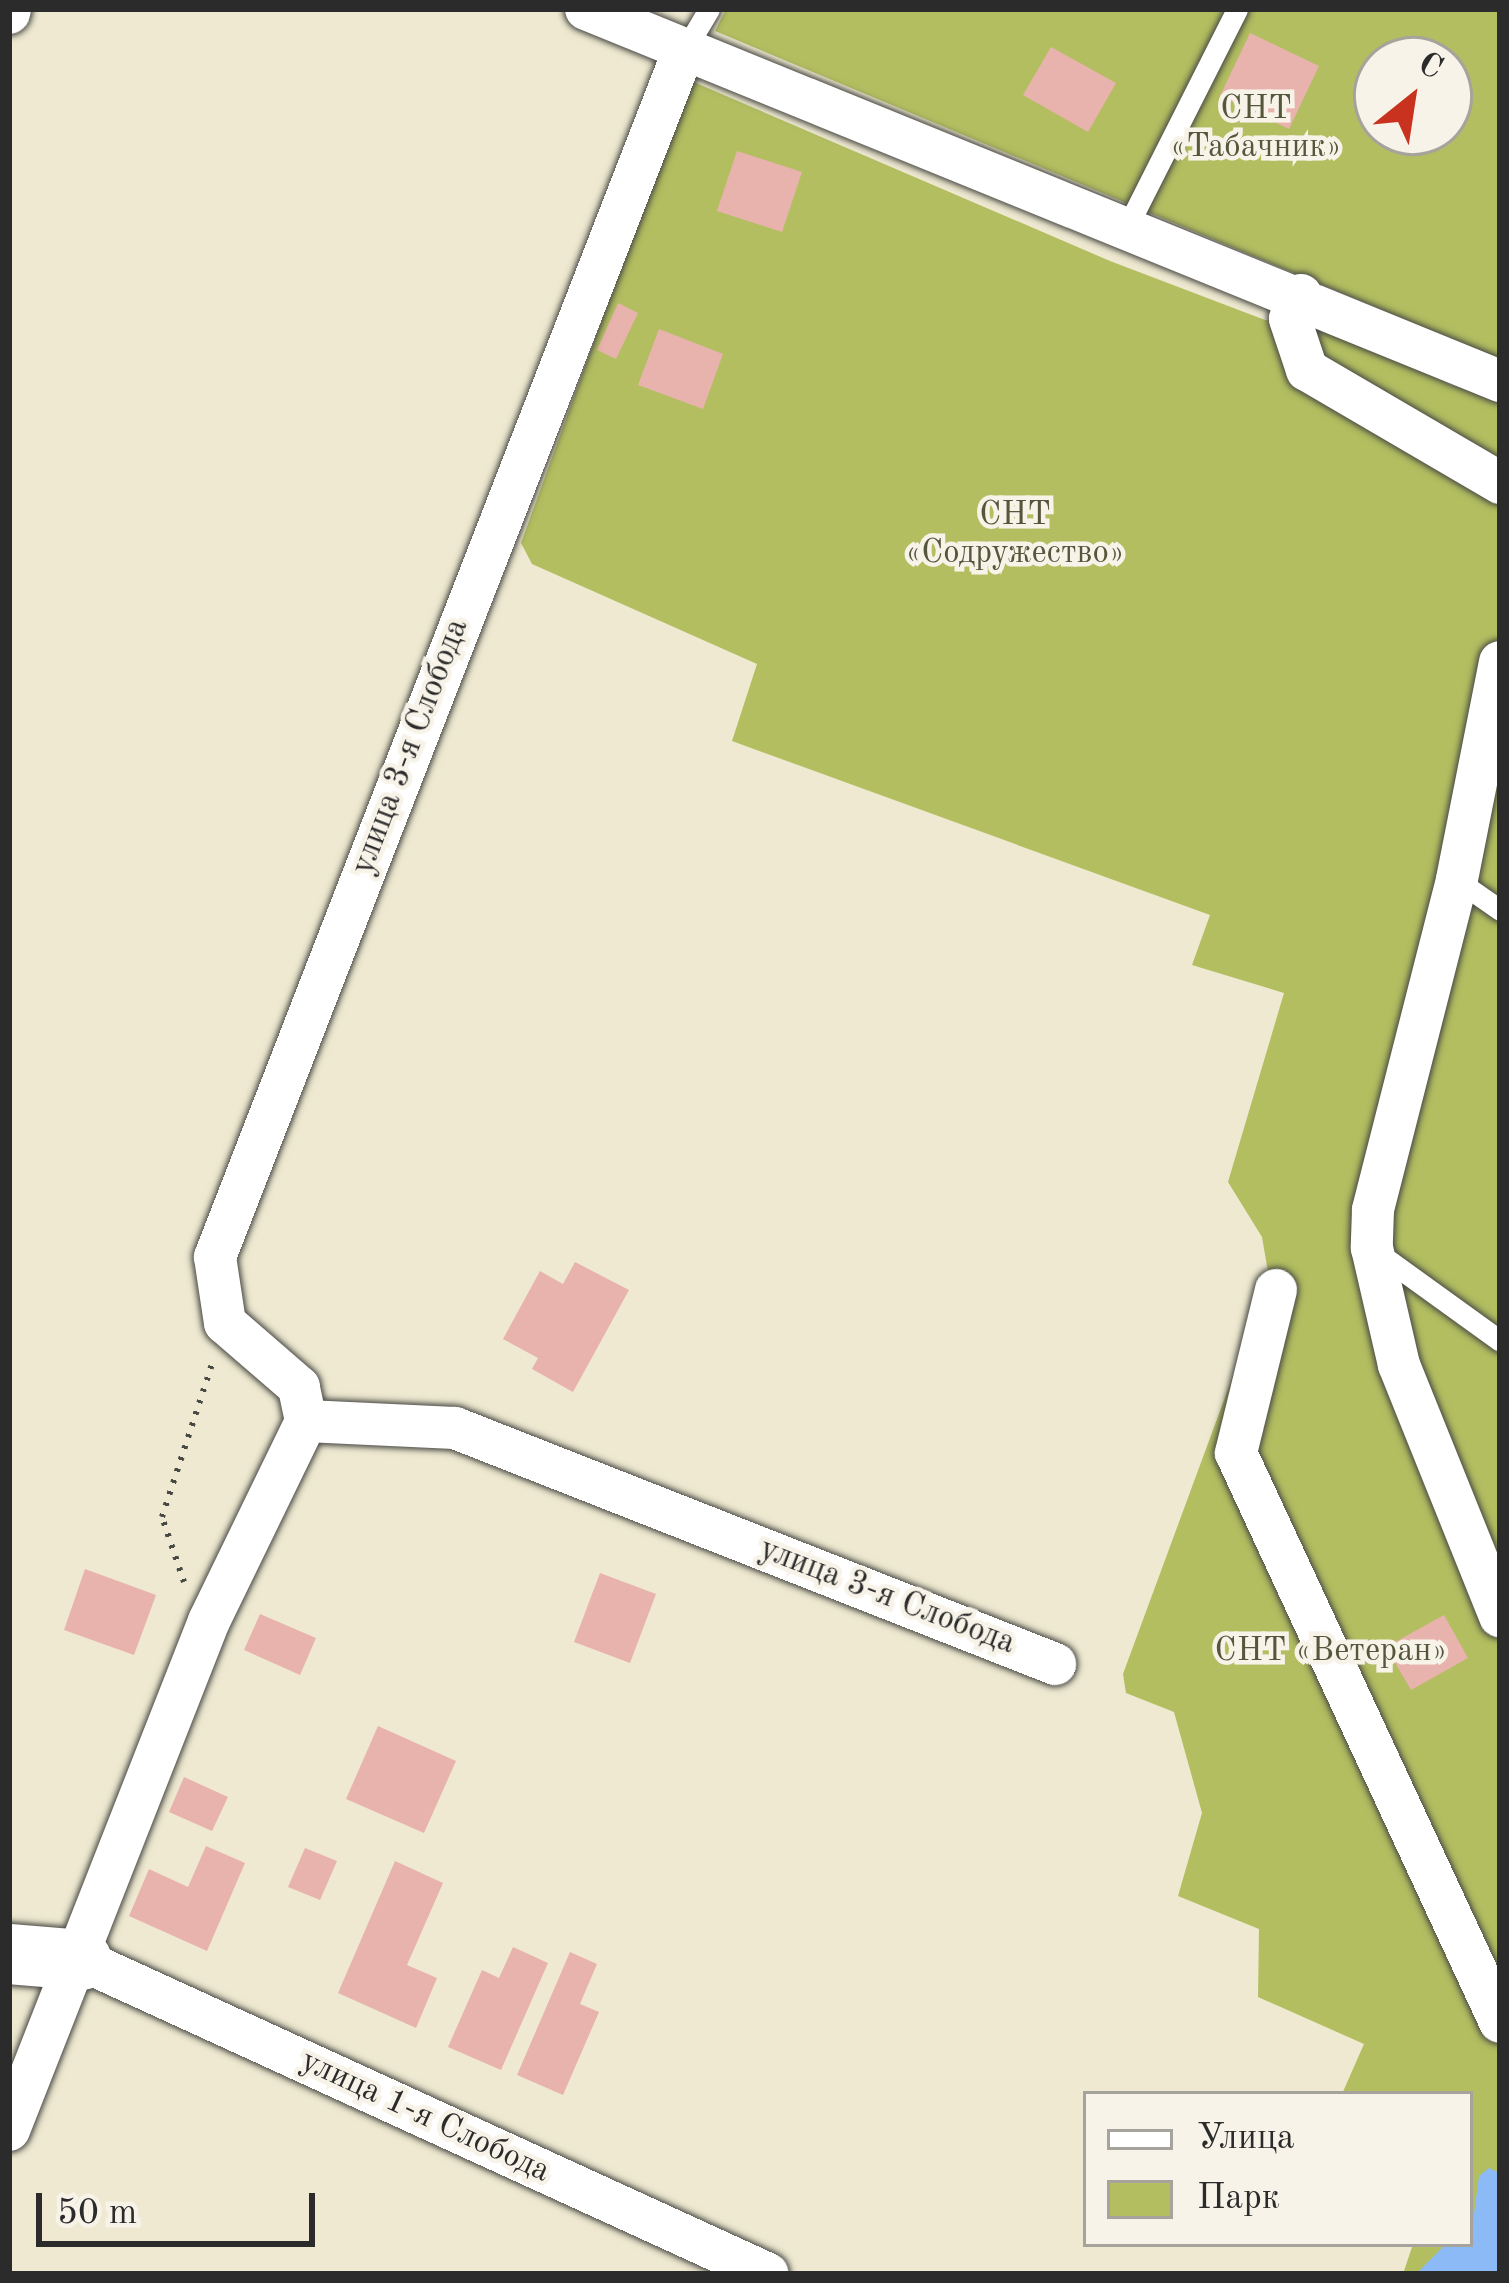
<!DOCTYPE html>
<meta charset="utf-8">
<style>
body{margin:0}
#map{position:relative;width:1509px;height:2283px;overflow:hidden;background:#eee9d0;font-family:"Old Standard TT",serif}
div>[style]{position:absolute}
.green>*{inset:0;background:#b2be60}
.water>*{inset:0;background:#8bbaf6}
.building>*{inset:0;background:#e9b3ad}
.path>*{height:6px;margin-top:-3px;transform-origin:0;background:repeating-linear-gradient(90deg,#484844 0 3px,transparent 0 12px)}
.roads{filter:drop-shadow(0 0 3px #484844) drop-shadow(0 0 3px #484844)}
.lane>*{height:21px;margin:-10.5px;padding:0 10.5px;transform-origin:10.5px;border-radius:10.5px;background:#fff}
.street>*{height:42px;margin:-21px;padding:0 21px;transform-origin:21px;border-radius:21px;background:#fff}
.secondary>*{height:60px;margin:-30px;padding:0 30px;transform-origin:30px;border-radius:30px;background:#fff}
span{translate:-50% -50%;white-space:nowrap;text-align:center;line-height:1.15;-webkit-text-stroke:9px #f7f3e8;paint-order:stroke}
.park-label{font-size:33px;color:#54573b}
.street-label{font-size:33px;color:#2b2b2b}
.frame{position:absolute;inset:0;border:12px solid #2b2b2b;pointer-events:none}
.legend{position:absolute;left:1083px;top:2091px;width:390px;height:156px;box-sizing:border-box;background:#f7f3e8;border:3px solid #a5a39c;margin:0;padding:15px 21px;list-style:none;font-size:36px;color:#2b2b2b}
.legend li{display:flex;align-items:center;gap:24px;height:60px}
.legend b{width:60px;border:3px solid #a5a39c}
.north{position:absolute;left:1353px;top:36px;width:120px;height:120px;box-sizing:border-box;background:#f7f3e8;border:3px solid #a5a39c;border-radius:50%;rotate:30deg;font-size:33px;font-weight:700;line-height:48px;text-align:center;color:#2b2b2b}
.north::after{content:'';display:block;margin:auto;width:42px;height:54px;background:#c8321e;clip-path:polygon(50% 0,100% 100%,50% 72%,0 100%)}
.scale{position:absolute;left:36px;top:2193px;width:279px;height:54px;box-sizing:border-box;border:6px solid #2b2b2b;border-top:0;padding-left:15px;font-size:36px;line-height:42px;white-space:nowrap;color:#2b2b2b;-webkit-text-stroke:9px #f7f3e8;paint-order:stroke}
</style>
<div id="map">
<div class="green">
<div style="clip-path:polygon(evenodd,726px 9px,1500px 9px,1500px 369px,1478px 350px,715px 31px,726px 9px,1377px 60px,1449px 60px,1449px 132px,1377px 132px,1377px 60px)"></div>
<div style="clip-path:polygon(689px 80px,1110px 261px,1265px 320px,1319px 322px,1451px 385px,1500px 397px,1500px 2274px,1403px 2274px,1413px 2244px,1470px 2244px,1470px 2094px,1342px 2094px,1364px 2044px,1258px 1997px,1259px 1929px,1178px 1896px,1202px 1813px,1174px 1712px,1126px 1693px,1123px 1674px,1269px 1278px,1262px 1237px,1228px 1182px,1284px 993px,1192px 965px,1210px 915px,732px 741px,757px 664px,532px 564px,521px 543px)"></div>
</div>
<div class="water">
<div style="clip-path:polygon(1489px 2168px,1500px 2173px,1500px 2274px,1416px 2274px,1446px 2244px,1470px 2244px,1479px 2176px)"></div>
</div>
<div class="building">
<div style="clip-path:polygon(1250px 33px,1319px 66px,1289px 129px,1220px 96px)"></div>
<div style="clip-path:polygon(1051px 47px,1116px 83px,1088px 132px,1023px 95px)"></div>
<div style="clip-path:polygon(737px 151px,802px 172px,782px 232px,717px 211px)"></div>
<div style="clip-path:polygon(618px 303px,638px 313px,616px 359px,597px 350px)"></div>
<div style="clip-path:polygon(659px 329px,723px 354px,703px 409px,638px 385px)"></div>
<div style="clip-path:polygon(575px 1262px,629px 1290px,573px 1392px,532px 1369px,538px 1358px,503px 1339px,540px 1271px,563px 1284px)"></div>
<div style="clip-path:polygon(85px 1569px,156px 1595px,134px 1655px,64px 1630px)"></div>
<div style="clip-path:polygon(600px 1573px,656px 1594px,630px 1663px,574px 1642px)"></div>
<div style="clip-path:polygon(260px 1614px,316px 1638px,300px 1675px,244px 1650px)"></div>
<div style="clip-path:polygon(1444px 1615px,1468px 1658px,1411px 1690px,1386px 1647px)"></div>
<div style="clip-path:polygon(378px 1726px,456px 1761px,424px 1833px,346px 1799px)"></div>
<div style="clip-path:polygon(184px 1777px,228px 1797px,212px 1831px,169px 1812px)"></div>
<div style="clip-path:polygon(206px 1846px,245px 1863px,207px 1951px,129px 1916px,149px 1869px,188px 1887px)"></div>
<div style="clip-path:polygon(305px 1848px,337px 1861px,320px 1900px,288px 1887px)"></div>
<div style="clip-path:polygon(395px 1861px,443px 1883px,407px 1965px,437px 1978px,416px 2028px,338px 1993px)"></div>
<div style="clip-path:polygon(513px 1947px,548px 1963px,501px 2070px,448px 2047px,482px 1970px,499px 1978px)"></div>
<div style="clip-path:polygon(570px 1952px,597px 1964px,580px 2004px,599px 2012px,563px 2095px,517px 2075px)"></div>
</div>
<div class="path">
<div style="left:184px;top:1582px;width:69px;rotate:-108.7deg"></div>
<div style="left:162px;top:1517px;width:164px;rotate:-71.9deg"></div>
</div>
<div class="roads">
<div class="lane">
<div style="left:684px;top:51px;width:49px;rotate:-59.2deg"></div>
<div style="left:1127px;top:227px;width:244px;rotate:-63.2deg"></div>
<div style="left:1457px;top:880px;width:52px;rotate:34.9deg"></div>
<div style="left:1374px;top:1250px;width:155px;rotate:35.8deg"></div>
</div>
<div class="street">
<div style="left:586px;top:9px;width:987px;rotate:22.15deg"></div>
<div style="left:9px;top:13px;width:4px;rotate:-76deg"></div>
<div style="left:1301px;top:295px;width:26px;rotate:115deg"></div>
<div style="left:1290px;top:319px;width:54px;rotate:71.6deg"></div>
<div style="left:1307px;top:370px;width:224px;rotate:30.3deg"></div>
<div style="left:1500px;top:662px;width:222px;rotate:101.2deg"></div>
<div style="left:1457px;top:880px;width:341px;rotate:104.3deg"></div>
<div style="left:1373px;top:1210px;width:38px;rotate:92deg"></div>
<div style="left:1372px;top:1248px;width:120px;rotate:77deg"></div>
<div style="left:1399px;top:1365px;width:271px;rotate:68.1deg"></div>
<div style="left:1276px;top:1290px;width:168px;rotate:103.8deg"></div>
<div style="left:1236px;top:1453px;width:627px;rotate:65.11deg"></div>
<div style="left:306px;top:1421px;width:149px;rotate:2.7deg"></div>
<div style="left:455px;top:1428px;width:645px;rotate:21.47deg"></div>
<div style="left:82px;top:1960px;width:754px;rotate:24.59deg"></div>
<div style="left:9px;top:2130px;width:547px;rotate:-68.55deg"></div>
<div style="left:209px;top:1621px;width:222px;rotate:-64.1deg"></div>
<div style="left:306px;top:1421px;width:35px;rotate:-102deg"></div>
<div style="left:299px;top:1387px;width:98px;rotate:-139.1deg"></div>
<div style="left:225px;top:1323px;width:67px;rotate:-98.6deg"></div>
<div style="left:215px;top:1257px;width:1293px;rotate:-68.77deg"></div>
</div>
<div class="secondary">
<div style="left:9px;top:1954px;width:73px;rotate:4.7deg"></div>
</div>
</div>
<div class="park-label">
<span style="left:1256px;top:129px">СНТ<br>«Табачник»</span>
<span style="left:1015px;top:535px">СНТ<br>«Содружество»</span>
<span style="left:1331px;top:1652px">СНТ «Ветеран»</span>
</div>
<div class="street-label">
<span style="left:411px;top:747px;rotate:-69deg">улица 3-я Слобода</span>
<span style="left:887px;top:1597px;rotate:21deg">улица 3-я Слобода</span>
<span style="left:425px;top:2117px;rotate:25deg">улица 1-я Слобода</span>
</div>
<div class="frame"></div>
<ul class="legend">
<li><b style="height:15px;background:#fff"></b>Улица</li>
<li><b style="height:33px;background:#b2be60"></b>Парк</li>
</ul>
<div class="north">С</div>
<div class="scale">50 m</div>
</div>
